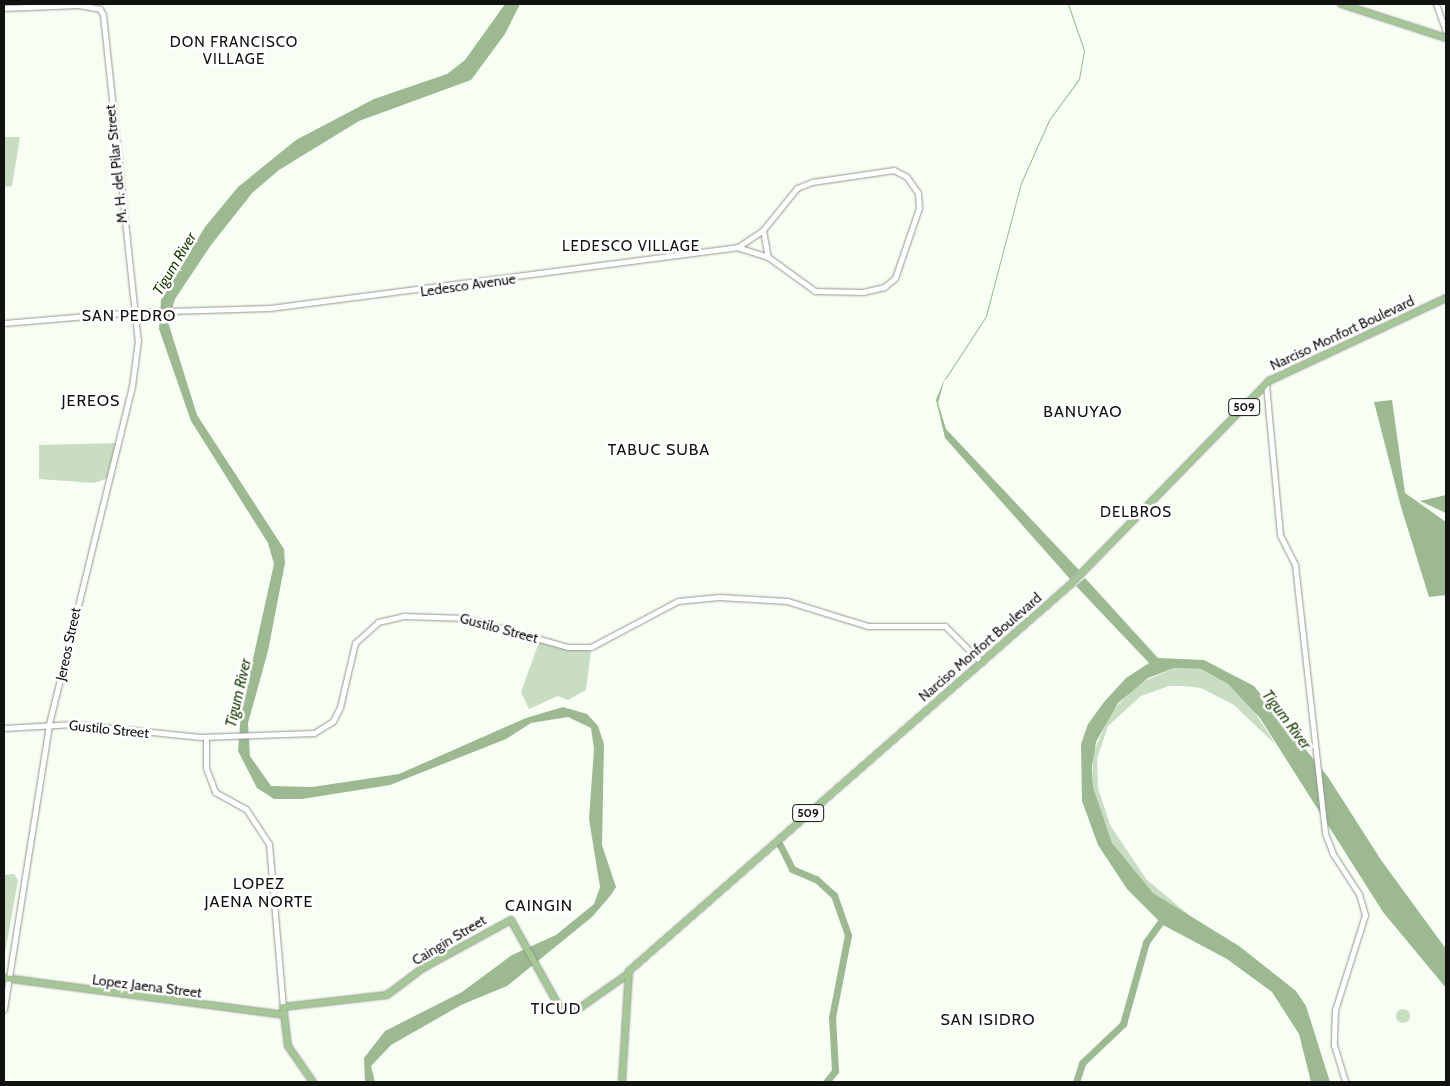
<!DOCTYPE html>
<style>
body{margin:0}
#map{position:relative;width:1450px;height:1086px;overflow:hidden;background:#f7fef4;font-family:Cabin,sans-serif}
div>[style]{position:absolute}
.green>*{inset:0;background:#c9ddc2}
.round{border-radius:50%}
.water>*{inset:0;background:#9cb992}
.stream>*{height:1px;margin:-0.5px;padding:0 0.5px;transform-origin:0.5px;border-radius:0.5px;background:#9cb992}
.river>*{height:7px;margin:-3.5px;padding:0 3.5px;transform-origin:3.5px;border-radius:3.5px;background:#9cb992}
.roads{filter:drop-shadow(0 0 1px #91978e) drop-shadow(0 0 1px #91978e)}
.minor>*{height:5px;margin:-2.5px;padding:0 2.5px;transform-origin:2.5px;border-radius:2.5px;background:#fff}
.major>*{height:6px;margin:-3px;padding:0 3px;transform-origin:3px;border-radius:3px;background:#a4c795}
span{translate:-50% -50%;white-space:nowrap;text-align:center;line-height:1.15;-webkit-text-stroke:5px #fff;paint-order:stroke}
.shield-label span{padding:1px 4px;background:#fff;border:1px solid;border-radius:4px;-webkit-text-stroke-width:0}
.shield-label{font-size:12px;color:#111310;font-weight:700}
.street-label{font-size:14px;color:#111310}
.neighbourhood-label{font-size:15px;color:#111310;letter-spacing:1px}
.water-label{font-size:15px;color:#193e05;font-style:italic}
.quarter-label{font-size:16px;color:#111310;letter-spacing:1px}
.frame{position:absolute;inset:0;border:5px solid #111310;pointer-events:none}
</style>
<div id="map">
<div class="green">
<div style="clip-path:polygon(4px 137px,20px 137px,12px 186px,4px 187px)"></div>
<div style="clip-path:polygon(118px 443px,111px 477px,94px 483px,39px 479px,39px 445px)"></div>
<div style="clip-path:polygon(539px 642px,591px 651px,586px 690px,568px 700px,558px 696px,529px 709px,521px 692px)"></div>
<div style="clip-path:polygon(1174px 668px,1201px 669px,1228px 684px,1252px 708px,1276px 745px,1234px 705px,1201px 688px,1184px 686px,1169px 686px,1141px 696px,1108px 726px,1097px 759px,1098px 788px,1110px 825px,1146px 879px,1195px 920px,1153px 893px,1134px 873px,1112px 843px,1093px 787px,1093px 753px,1112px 711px,1138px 684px)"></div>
<div style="clip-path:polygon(14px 874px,18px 880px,4px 959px,4px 875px)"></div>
<div class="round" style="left:1396px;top:1009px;width:14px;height:14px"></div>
</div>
<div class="water">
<div style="clip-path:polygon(505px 4px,520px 4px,505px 34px,471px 80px,359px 121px,279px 170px,253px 192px,211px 245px,175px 299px,168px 322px,197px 415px,284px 549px,285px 563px,268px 651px,248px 723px,250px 756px,271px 786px,312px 787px,399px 774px,526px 718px,563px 707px,587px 714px,598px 726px,604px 744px,602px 845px,616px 887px,611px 895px,592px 917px,507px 986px,461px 1005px,391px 1045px,371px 1066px,375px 1082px,365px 1082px,364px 1058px,385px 1031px,462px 992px,512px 955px,556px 935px,594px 904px,600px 887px,589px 819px,594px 749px,591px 728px,568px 717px,531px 723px,506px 739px,390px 785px,302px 799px,274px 799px,257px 788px,238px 751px,241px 713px,274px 564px,268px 543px,191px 421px,159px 329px,161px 300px,205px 227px,238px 187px,296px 140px,374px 99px,447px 74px,465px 60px)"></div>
<div style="clip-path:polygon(945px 378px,938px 403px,946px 429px,1079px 570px,1070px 579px,945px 438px,936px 400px)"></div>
<div style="clip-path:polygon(1392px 400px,1405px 493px,1446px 522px,1446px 595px,1429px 597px,1401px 507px,1374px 402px)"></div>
<div style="clip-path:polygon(1446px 495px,1446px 513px,1420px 501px)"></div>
<div style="clip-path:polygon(1085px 578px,1158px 658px,1204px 660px,1254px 686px,1328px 777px,1381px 860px,1446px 949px,1446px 988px,1383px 912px,1260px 718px,1228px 684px,1201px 669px,1174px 668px,1148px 678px,1118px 703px,1096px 742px,1092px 766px,1093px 787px,1112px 843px,1153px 893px,1239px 946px,1296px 991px,1306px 1006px,1330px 1082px,1311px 1082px,1299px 1034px,1272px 992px,1227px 959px,1163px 925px,1127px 889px,1098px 845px,1082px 801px,1081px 744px,1088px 724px,1104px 702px,1126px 678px,1149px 663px,1076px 586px)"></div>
</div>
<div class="stream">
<div style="left:945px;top:379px;width:75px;rotate:-56.9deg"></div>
<div style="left:986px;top:316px;width:138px;rotate:-75.3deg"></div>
<div style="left:1021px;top:183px;width:69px;rotate:-66deg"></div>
<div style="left:1049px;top:120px;width:51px;rotate:-53.8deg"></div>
<div style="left:1079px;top:79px;width:29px;rotate:-80deg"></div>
<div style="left:1084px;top:50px;width:49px;rotate:-109.2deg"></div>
</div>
<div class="river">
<div style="left:780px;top:845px;width:27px;rotate:63deg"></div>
<div style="left:792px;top:869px;width:26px;rotate:23deg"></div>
<div style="left:816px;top:879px;width:24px;rotate:42deg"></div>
<div style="left:834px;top:895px;width:42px;rotate:70.7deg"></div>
<div style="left:848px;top:935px;width:84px;rotate:101deg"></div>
<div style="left:832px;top:1017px;width:54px;rotate:86.8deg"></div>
<div style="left:835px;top:1071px;width:14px;rotate:129deg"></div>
<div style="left:1076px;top:1082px;width:20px;rotate:-72deg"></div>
<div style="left:1082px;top:1063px;width:57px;rotate:-43.6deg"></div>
<div style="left:1123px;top:1024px;width:85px;rotate:-74.3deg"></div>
<div style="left:1146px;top:942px;width:32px;rotate:-54deg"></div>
</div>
<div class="roads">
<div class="minor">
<div style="left:1436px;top:4px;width:29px;rotate:70deg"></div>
<div style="left:4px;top:8px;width:74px;rotate:-2.3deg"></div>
<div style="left:78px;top:5px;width:22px;rotate:10deg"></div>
<div style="left:100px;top:9px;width:7px;rotate:63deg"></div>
<div style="left:103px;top:15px;width:327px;rotate:83.9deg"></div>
<div style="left:138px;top:340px;width:46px;rotate:97.4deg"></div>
<div style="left:132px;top:386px;width:349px;rotate:103.8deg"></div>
<div style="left:49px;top:725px;width:288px;rotate:99deg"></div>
<div style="left:738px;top:247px;width:30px;rotate:-34deg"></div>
<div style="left:763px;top:230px;width:27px;rotate:80deg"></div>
<div style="left:4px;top:323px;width:131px;rotate:-4.8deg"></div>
<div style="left:135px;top:312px;width:135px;rotate:-1.7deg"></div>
<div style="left:270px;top:308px;width:471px;rotate:-7.4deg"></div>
<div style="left:737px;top:247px;width:33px;rotate:18deg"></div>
<div style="left:768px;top:257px;width:58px;rotate:35.9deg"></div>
<div style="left:815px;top:291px;width:48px;rotate:1.2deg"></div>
<div style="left:863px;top:292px;width:22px;rotate:-13deg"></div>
<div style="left:884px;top:287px;width:14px;rotate:-39deg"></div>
<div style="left:895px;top:278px;width:74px;rotate:-71.1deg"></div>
<div style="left:919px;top:208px;width:15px;rotate:-94deg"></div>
<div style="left:918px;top:193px;width:19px;rotate:-125deg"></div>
<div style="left:907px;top:177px;width:15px;rotate:-152deg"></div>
<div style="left:894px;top:170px;width:83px;rotate:171.7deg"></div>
<div style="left:812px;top:182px;width:16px;rotate:158deg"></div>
<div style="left:797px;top:188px;width:54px;rotate:129deg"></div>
<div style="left:1266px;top:384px;width:152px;rotate:84.7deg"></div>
<div style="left:1280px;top:535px;width:34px;rotate:63deg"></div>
<div style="left:1295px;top:565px;width:270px;rotate:83.6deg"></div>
<div style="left:1325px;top:833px;width:22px;rotate:69deg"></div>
<div style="left:1333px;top:854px;width:48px;rotate:57deg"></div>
<div style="left:1359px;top:894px;width:22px;rotate:74deg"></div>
<div style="left:1365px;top:915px;width:100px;rotate:107.5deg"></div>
<div style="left:1335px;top:1010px;width:35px;rotate:92deg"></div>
<div style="left:1334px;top:1045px;width:39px;rotate:73deg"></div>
<div style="left:4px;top:728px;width:70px;rotate:-3.3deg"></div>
<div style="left:74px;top:724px;width:127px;rotate:5.9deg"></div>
<div style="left:200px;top:737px;width:114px;rotate:-2deg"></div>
<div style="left:314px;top:733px;width:22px;rotate:-32deg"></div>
<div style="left:333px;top:721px;width:16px;rotate:-63deg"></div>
<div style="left:340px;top:707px;width:66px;rotate:-76.8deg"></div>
<div style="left:355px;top:643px;width:31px;rotate:-42deg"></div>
<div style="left:378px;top:622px;width:26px;rotate:-13deg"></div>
<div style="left:403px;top:616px;width:63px;rotate:1.8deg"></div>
<div style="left:466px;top:618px;width:106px;rotate:15.9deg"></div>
<div style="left:568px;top:647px;width:23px"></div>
<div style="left:591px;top:647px;width:98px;rotate:-27.9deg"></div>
<div style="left:678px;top:601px;width:41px;rotate:-5.6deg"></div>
<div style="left:719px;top:597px;width:68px;rotate:3.4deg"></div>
<div style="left:787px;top:601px;width:85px;rotate:17.2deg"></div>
<div style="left:868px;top:626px;width:77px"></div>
<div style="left:945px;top:626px;width:51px;rotate:45deg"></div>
<div style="left:206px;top:737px;width:31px;rotate:90deg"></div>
<div style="left:206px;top:768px;width:26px;rotate:69deg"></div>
<div style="left:215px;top:792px;width:35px;rotate:29deg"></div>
<div style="left:246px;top:809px;width:42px;rotate:56.7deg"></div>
<div style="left:269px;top:844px;width:164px;rotate:85.1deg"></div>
</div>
<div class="major">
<div style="left:1341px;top:4px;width:110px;rotate:17.9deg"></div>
<div style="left:4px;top:978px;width:282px;rotate:7.5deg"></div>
<div style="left:313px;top:1082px;width:44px;rotate:-124.8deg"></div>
<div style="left:288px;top:1046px;width:39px;rotate:-97deg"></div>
<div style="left:283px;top:1007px;width:105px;rotate:-6.6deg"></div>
<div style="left:387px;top:995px;width:45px;rotate:-36.9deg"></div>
<div style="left:423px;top:968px;width:100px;rotate:-28.6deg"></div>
<div style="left:511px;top:920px;width:101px;rotate:60.9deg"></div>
<div style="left:560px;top:1008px;width:21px;rotate:-3deg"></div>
<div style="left:581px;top:1007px;width:57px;rotate:-35.1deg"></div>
<div style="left:622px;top:1082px;width:111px;rotate:-86.4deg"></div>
<div style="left:629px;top:971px;width:587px;rotate:-41.2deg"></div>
<div style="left:1071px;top:584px;width:284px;rotate:-45.7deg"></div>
<div style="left:1269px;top:381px;width:195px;rotate:-25.1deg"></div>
</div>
</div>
<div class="shield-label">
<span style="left:1244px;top:407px">509</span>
<span style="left:808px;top:813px">509</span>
</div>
<div class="street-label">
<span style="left:116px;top:164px;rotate:-96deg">M. H. del Pilar Street</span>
<span style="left:468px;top:285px;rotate:-8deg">Ledesco Avenue</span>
<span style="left:1342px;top:333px;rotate:-25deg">Narciso Monfort Boulevard</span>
<span style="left:499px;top:628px;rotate:15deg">Gustilo Street</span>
<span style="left:68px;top:644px;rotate:-78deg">Jereos Street</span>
<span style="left:980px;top:647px;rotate:-41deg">Narciso Monfort Boulevard</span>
<span style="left:109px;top:729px;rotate:6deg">Gustilo Street</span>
<span style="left:449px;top:940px;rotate:-31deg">Caingin Street</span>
<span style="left:147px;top:986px;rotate:7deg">Lopez Jaena Street</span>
</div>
<div class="neighbourhood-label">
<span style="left:234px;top:51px">DON FRANCISCO<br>VILLAGE</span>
<span style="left:631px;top:247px">LEDESCO VILLAGE</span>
<span style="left:1136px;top:513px">DELBROS</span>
</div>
<div class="water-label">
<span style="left:175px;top:264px;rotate:-59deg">Tigum River</span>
<span style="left:239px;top:693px;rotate:-77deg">Tigum River</span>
<span style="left:1286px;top:720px;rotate:53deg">Tigum River</span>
</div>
<div class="quarter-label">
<span style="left:129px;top:316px">SAN PEDRO</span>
<span style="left:91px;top:401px">JEREOS</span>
<span style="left:1083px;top:412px">BANUYAO</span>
<span style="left:659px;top:450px">TABUC SUBA</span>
<span style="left:259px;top:893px">LOPEZ<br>JAENA NORTE</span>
<span style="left:539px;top:906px">CAINGIN</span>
<span style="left:556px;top:1009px">TICUD</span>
<span style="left:988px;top:1020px">SAN ISIDRO</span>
</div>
<div class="frame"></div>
</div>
